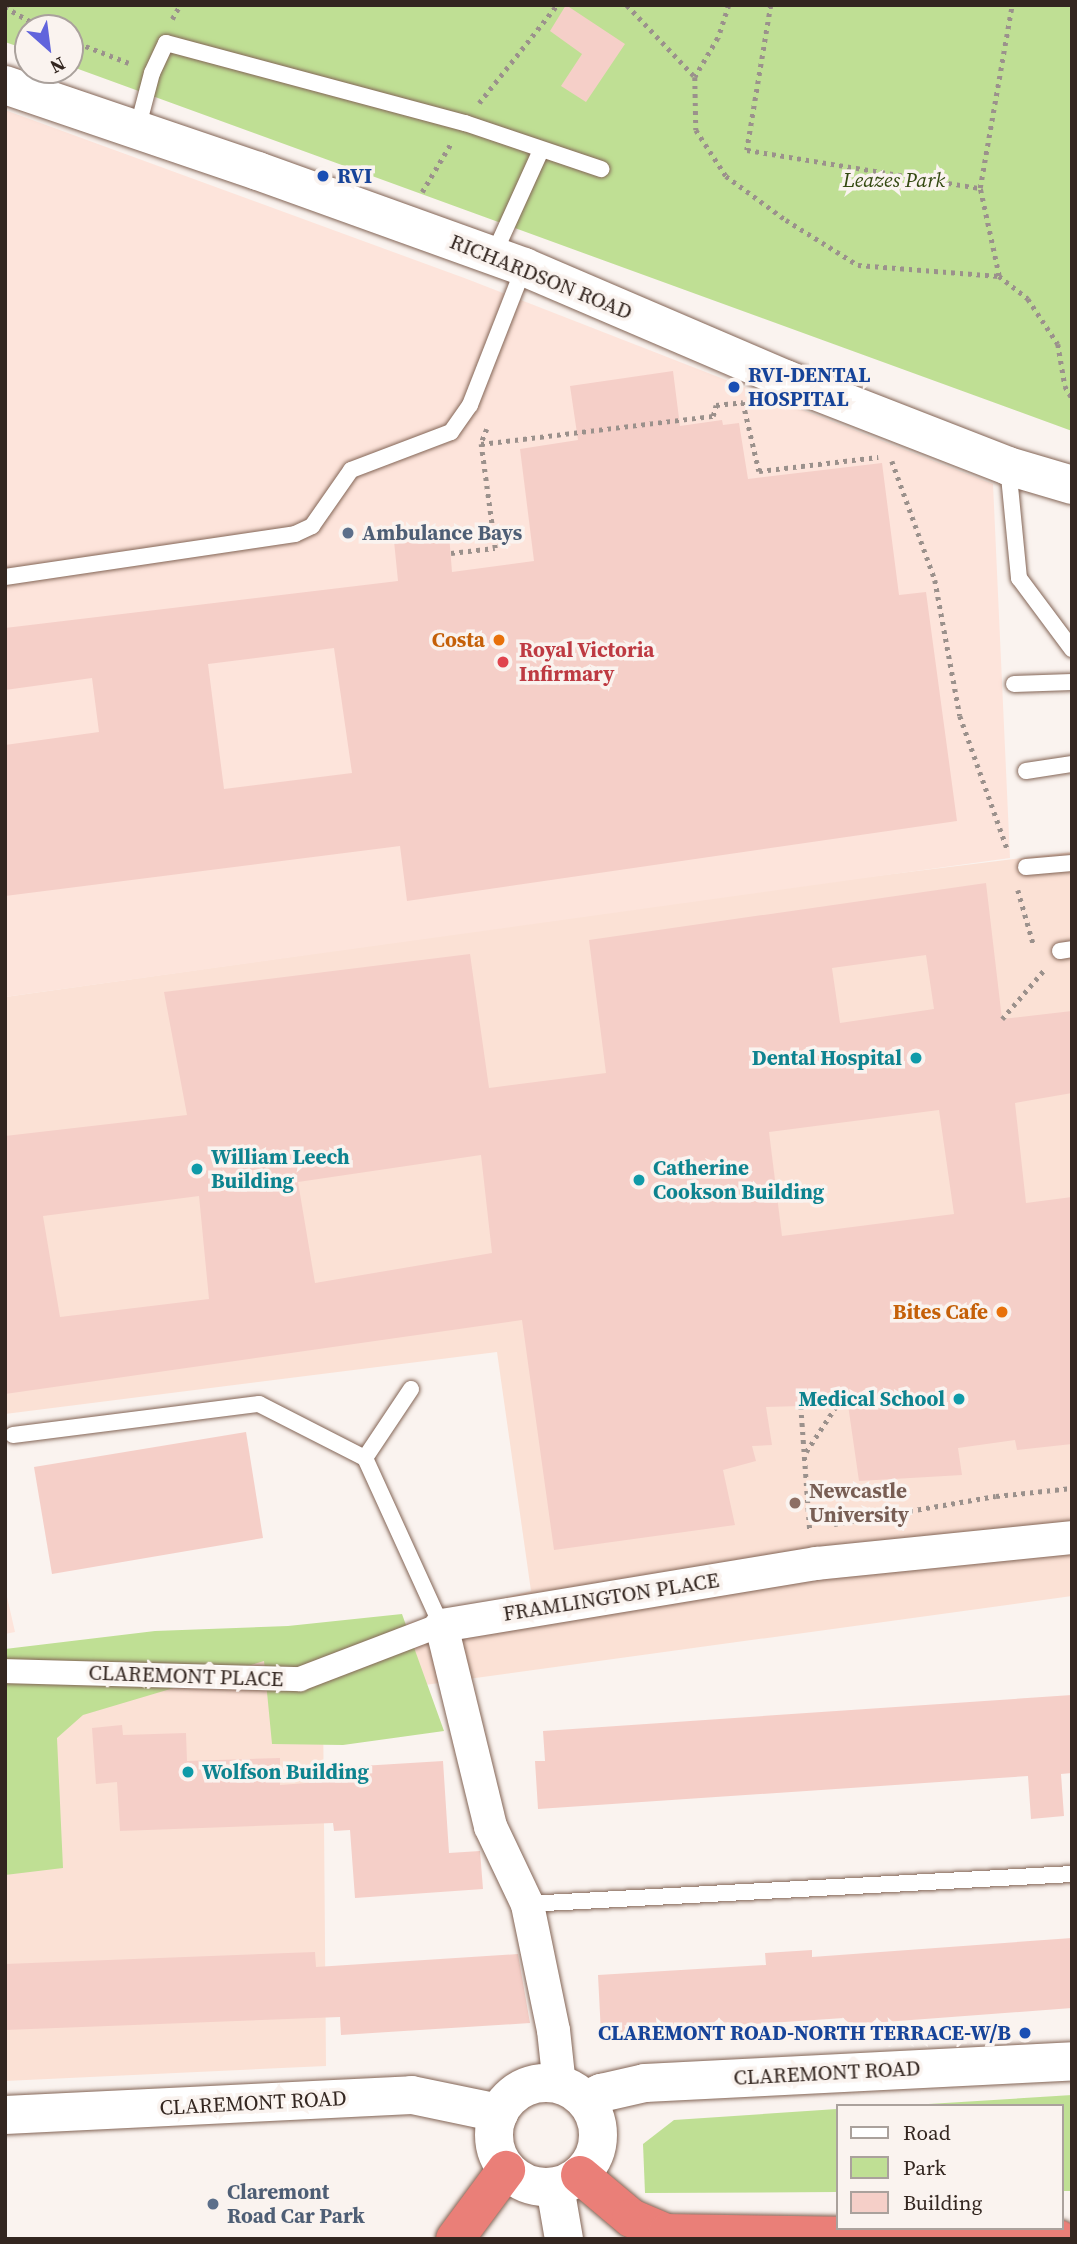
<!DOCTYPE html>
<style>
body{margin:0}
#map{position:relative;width:1077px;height:2244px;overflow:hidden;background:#faf3ef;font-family:"Source Serif 4",serif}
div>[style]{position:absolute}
.built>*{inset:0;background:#fbe1d5}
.medical>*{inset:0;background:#fde4db}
.green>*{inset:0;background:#bfdf94}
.building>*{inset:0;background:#f5cfc8}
.path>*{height:4.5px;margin-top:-2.25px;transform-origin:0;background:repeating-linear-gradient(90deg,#9b918c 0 3.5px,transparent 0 8.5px)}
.roads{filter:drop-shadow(0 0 2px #836556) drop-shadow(0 0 2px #836556)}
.service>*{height:16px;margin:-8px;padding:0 8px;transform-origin:8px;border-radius:8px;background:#fff}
.pedestrian>*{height:24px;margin:-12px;padding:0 12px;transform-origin:12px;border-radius:12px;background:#fff}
.minor>*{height:33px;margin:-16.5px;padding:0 16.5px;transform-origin:16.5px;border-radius:16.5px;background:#fff}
.tertiary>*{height:38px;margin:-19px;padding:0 19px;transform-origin:19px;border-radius:19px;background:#fff}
.secondary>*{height:38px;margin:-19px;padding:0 19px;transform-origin:19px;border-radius:19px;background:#fff}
.secondary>.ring{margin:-19px;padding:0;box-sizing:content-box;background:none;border:38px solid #fff;border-radius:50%}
.trunk>*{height:38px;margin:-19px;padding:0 19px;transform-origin:19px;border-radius:19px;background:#ea7f78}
.dots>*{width:19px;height:19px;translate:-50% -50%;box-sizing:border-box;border:4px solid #faf3ef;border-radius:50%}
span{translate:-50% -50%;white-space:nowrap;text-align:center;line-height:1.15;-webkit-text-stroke:7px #faf3ef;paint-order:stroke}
.transit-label{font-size:21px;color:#164399;font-weight:700}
.left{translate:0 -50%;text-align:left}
.right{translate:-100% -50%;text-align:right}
.park-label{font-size:21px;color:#344911;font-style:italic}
.street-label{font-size:21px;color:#332620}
.service-label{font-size:21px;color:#4e5e75;font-weight:700}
.food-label{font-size:21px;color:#c56008;font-weight:700}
.health-label{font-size:21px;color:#be3a42;font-weight:700}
.culture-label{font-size:21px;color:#0d838f;font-weight:700}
.education-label{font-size:21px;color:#785e54;font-weight:700}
.frame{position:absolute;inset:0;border:7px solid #332620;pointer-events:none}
.legend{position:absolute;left:836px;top:2104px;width:228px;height:126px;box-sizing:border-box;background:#faf3ef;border:2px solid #aaa19c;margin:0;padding:9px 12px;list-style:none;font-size:21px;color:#332620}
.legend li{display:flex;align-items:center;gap:14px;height:35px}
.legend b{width:35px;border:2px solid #aaa19c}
.north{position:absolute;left:14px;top:14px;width:70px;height:70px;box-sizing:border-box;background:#faf3ef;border:2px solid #aaa19c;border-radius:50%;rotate:152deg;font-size:19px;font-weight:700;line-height:28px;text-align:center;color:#332620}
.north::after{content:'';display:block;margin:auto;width:24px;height:32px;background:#6164dc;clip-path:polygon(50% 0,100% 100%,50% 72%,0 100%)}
</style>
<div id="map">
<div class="built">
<div style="clip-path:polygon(1072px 852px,1072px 1596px,323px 1699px,326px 2066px,5px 2081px,5px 1659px,294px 1654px,531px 1591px,497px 1352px,5px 1414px,5px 997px,811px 884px)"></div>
</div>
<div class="medical">
<div style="clip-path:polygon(5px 110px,467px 279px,993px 484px,1010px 858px,5px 997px)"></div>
<div style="clip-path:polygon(5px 1588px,15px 1632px,5px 1634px)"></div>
</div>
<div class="green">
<div style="clip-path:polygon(5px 5px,1072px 5px,1072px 431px,70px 66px,70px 28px,28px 28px,28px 50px,5px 42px)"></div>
<div style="clip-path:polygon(402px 1614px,444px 1731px,343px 1745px,272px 1744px,264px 1661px,83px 1715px,57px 1738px,63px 1868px,5px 1875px,5px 1649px,155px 1631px,288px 1626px)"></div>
<div style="clip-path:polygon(1072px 2095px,1072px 2191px,1061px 2191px,1061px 2106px,896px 2106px)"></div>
<div style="clip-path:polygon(837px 2109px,837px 2192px,645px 2193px,643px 2144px,674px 2120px)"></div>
</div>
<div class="building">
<div style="clip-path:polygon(566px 5px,625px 44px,586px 102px,561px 86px,582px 54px,550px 31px)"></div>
<div style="clip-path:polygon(evenodd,673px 371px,680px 426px,722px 420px,723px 425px,739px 423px,748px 479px,882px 463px,899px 595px,926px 592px,957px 821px,407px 901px,400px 846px,5px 896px,5px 745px,99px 732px,92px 678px,5px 690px,5px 628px,398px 581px,394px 541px,449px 534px,452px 572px,534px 561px,520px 449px,578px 440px,570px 386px,673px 371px,334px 648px,352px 773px,224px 789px,208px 664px,334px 648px)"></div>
<div style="clip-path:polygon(evenodd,986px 883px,1002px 1019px,1072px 1011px,1072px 1093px,1015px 1103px,1026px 1203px,1072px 1197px,1072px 1444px,1017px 1450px,1015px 1440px,958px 1448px,962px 1475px,859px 1481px,846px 1391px,801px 1406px,766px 1407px,772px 1445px,752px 1446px,756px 1461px,723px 1470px,735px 1525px,554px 1550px,522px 1320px,5px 1394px,5px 1136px,187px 1115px,164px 992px,470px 954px,489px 1088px,606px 1073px,589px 940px,986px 883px,926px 955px,934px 1009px,840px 1023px,832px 968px,926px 955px,986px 883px,939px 1110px,954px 1214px,782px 1236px,769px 1132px,939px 1110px,986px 883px,481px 1155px,492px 1253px,315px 1283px,298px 1182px,481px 1155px,986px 883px,199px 1196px,209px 1299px,60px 1317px,43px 1216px,199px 1196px)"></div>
<div style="clip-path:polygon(246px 1432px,263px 1538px,52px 1574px,34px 1467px)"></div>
<div style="clip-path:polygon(1072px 1695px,1072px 1773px,1061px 1774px,1064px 1816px,1031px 1819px,1028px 1776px,538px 1809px,535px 1761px,545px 1761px,543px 1731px)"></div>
<div style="clip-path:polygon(122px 1725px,123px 1735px,186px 1733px,187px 1761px,280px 1758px,280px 1785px,346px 1780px,345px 1767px,443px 1761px,449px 1853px,480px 1851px,483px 1889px,355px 1898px,350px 1830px,334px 1831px,333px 1823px,120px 1831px,117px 1782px,96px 1784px,92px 1728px)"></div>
<div style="clip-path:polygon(1072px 1938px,1072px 2008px,845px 2025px,844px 2018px,601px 2034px,598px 1975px,766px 1965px,765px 1953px,812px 1950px,812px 1957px)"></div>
<div style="clip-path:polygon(315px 1952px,316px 1967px,518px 1954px,530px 2023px,341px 2035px,340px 2017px,5px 2030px,5px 1964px)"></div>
</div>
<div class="path">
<div style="left:627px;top:5px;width:99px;rotate:46.6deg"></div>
<div style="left:729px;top:5px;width:35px;rotate:108deg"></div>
<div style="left:718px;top:38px;width:45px;rotate:120.5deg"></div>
<div style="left:695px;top:77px;width:53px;rotate:88.9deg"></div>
<div style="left:696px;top:130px;width:55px;rotate:56.9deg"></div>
<div style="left:726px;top:176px;width:74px;rotate:36.3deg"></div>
<div style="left:786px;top:220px;width:85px;rotate:32deg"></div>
<div style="left:858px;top:265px;width:141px;rotate:4.5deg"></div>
<div style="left:999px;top:276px;width:37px;rotate:38deg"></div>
<div style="left:1028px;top:299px;width:54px;rotate:56.3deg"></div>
<div style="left:1058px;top:344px;width:43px;rotate:80.5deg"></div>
<div style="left:1065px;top:386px;width:14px;rotate:60deg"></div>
<div style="left:771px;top:5px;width:147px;rotate:99.4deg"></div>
<div style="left:747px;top:150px;width:236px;rotate:9.3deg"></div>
<div style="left:5px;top:7px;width:43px;rotate:29.6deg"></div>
<div style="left:172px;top:19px;width:16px;rotate:-60deg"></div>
<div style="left:70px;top:40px;width:63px;rotate:21.3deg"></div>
<div style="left:479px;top:103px;width:125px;rotate:-51.5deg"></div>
<div style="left:422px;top:192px;width:55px;rotate:-59.2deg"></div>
<div style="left:999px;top:276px;width:90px;rotate:-102.2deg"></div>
<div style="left:980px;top:188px;width:186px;rotate:-80.1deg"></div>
<div style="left:487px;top:429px;width:16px;rotate:112deg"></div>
<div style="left:481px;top:444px;width:234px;rotate:-6.9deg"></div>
<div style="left:713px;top:416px;width:11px;rotate:-75deg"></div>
<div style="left:716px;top:405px;width:27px;rotate:-6deg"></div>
<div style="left:743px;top:402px;width:71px;rotate:76.9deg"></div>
<div style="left:759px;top:471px;width:120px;rotate:-6.7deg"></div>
<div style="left:892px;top:461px;width:127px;rotate:70.1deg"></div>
<div style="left:935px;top:580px;width:138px;rotate:79.6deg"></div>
<div style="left:960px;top:716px;width:143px;rotate:70.4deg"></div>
<div style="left:451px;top:553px;width:44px;rotate:-6.5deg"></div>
<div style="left:495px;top:548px;width:105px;rotate:-97.7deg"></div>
<div style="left:1018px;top:890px;width:58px;rotate:74.1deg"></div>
<div style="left:1002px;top:1019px;width:65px;rotate:-49.4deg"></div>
<div style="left:801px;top:1406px;width:126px;rotate:85.9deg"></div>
<div style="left:806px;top:1452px;width:73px;rotate:-56.7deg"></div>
<div style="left:834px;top:1524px;width:164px;rotate:-9.8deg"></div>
<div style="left:996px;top:1496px;width:76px;rotate:-6deg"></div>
</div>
<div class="roads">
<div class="service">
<div style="left:137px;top:130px;width:59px;rotate:-75.3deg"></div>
<div style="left:152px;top:73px;width:33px;rotate:-65deg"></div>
<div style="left:166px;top:43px;width:310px;rotate:15deg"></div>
<div style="left:465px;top:123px;width:144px;rotate:18.7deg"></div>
<div style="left:493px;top:256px;width:116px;rotate:-65.6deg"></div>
<div style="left:1008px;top:466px;width:113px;rotate:84.4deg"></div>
<div style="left:1019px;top:578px;width:89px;rotate:53.3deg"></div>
<div style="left:5px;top:577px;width:293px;rotate:-8.4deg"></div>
<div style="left:295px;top:534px;width:19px;rotate:-25deg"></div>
<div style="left:312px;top:526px;width:68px;rotate:-55.1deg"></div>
<div style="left:351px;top:470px;width:107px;rotate:-20.8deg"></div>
<div style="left:451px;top:432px;width:33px;rotate:-55deg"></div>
<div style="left:470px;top:405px;width:148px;rotate:-68.6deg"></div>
<div style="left:1014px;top:684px;width:58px;rotate:-2deg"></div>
<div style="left:1026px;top:771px;width:47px;rotate:-8.7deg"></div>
<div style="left:1026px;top:867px;width:46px;rotate:-5deg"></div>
<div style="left:1060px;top:951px;width:12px;rotate:-9deg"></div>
<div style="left:13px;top:1435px;width:248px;rotate:-7.2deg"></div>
<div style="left:259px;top:1404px;width:119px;rotate:27deg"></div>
<div style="left:365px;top:1458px;width:183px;rotate:65.5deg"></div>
<div style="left:365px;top:1458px;width:83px;rotate:-56.3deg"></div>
<div style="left:527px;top:1904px;width:546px;rotate:-3.15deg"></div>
</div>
<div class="pedestrian">
<div style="left:5px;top:1671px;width:295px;rotate:1.6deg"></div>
<div style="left:300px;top:1679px;width:151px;rotate:-21deg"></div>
</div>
<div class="minor">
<div style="left:559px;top:2085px;width:55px;rotate:-96.2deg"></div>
<div style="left:553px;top:2030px;width:129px;rotate:-101.7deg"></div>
<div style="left:527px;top:1904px;width:86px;rotate:-115.4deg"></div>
<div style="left:490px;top:1826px;width:207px;rotate:-103.7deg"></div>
<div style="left:441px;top:1625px;width:380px;rotate:-9.4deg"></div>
<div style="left:816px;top:1563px;width:257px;rotate:-5.8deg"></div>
</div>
<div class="tertiary">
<div style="left:5px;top:85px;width:267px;rotate:18.8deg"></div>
<div style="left:258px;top:171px;width:283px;rotate:19.8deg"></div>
<div style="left:524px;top:267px;width:284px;rotate:23.2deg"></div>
<div style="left:785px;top:379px;width:239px;rotate:21.3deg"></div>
<div style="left:1008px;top:466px;width:67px;rotate:16.5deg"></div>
<div style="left:586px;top:2100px;width:17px;rotate:-25deg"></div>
<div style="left:601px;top:2093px;width:45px;rotate:-12.8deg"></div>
<div style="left:645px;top:2083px;width:428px;rotate:-2.9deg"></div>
</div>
<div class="secondary">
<div class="ring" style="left:494px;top:2083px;width:66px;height:66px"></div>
<div style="left:5px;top:2115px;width:407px;rotate:-2.8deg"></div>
<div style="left:412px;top:2095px;width:89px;rotate:11.7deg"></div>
<div style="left:555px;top:2187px;width:53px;rotate:80.2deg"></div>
</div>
<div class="trunk">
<div style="left:580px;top:2175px;width:67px;rotate:40.1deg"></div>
<div style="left:631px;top:2218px;width:39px;rotate:23deg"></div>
<div style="left:667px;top:2233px;width:392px;rotate:0.9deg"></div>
<div style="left:455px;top:2239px;width:86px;rotate:-53.5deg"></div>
</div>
</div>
<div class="dots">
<div style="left:323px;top:176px;background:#1a4fb4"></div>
<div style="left:734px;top:387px;background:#1a4fb4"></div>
<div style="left:348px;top:533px;background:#5c6f8a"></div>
<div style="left:499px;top:640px;background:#e8710a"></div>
<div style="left:503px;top:662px;background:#e0444e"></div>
<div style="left:916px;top:1058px;background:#0f9aa8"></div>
<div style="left:197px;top:1169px;background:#0f9aa8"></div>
<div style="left:639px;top:1180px;background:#0f9aa8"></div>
<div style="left:1002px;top:1312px;background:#e8710a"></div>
<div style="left:959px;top:1399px;background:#0f9aa8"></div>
<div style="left:795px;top:1503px;background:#8d6e63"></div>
<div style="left:188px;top:1772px;background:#0f9aa8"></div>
<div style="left:1025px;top:2033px;background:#1a4fb4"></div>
<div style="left:213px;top:2204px;background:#5c6f8a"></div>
</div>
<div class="transit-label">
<span class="left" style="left:337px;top:176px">RVI</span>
<span class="left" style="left:748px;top:387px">RVI-DENTAL<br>HOSPITAL</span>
<span class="right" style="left:1011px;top:2033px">CLAREMONT ROAD-NORTH TERRACE-W/B</span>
</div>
<div class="park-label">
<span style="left:894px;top:180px">Leazes Park</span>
</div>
<div class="street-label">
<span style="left:541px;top:277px;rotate:22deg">RICHARDSON ROAD</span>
<span style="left:611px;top:1597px;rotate:-9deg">FRAMLINGTON PLACE</span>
<span style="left:186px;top:1676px;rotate:2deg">CLAREMONT PLACE</span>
<span style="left:827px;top:2073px;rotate:-3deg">CLAREMONT ROAD</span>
<span style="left:253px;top:2103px;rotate:-3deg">CLAREMONT ROAD</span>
</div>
<div class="service-label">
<span class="left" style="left:362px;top:533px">Ambulance Bays</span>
<span class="left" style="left:227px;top:2204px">Claremont<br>Road Car Park</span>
</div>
<div class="food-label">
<span class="right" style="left:485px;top:640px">Costa</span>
<span class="right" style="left:988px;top:1312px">Bites Cafe</span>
</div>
<div class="health-label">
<span class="left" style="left:519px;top:662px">Royal Victoria<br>Infirmary</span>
</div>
<div class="culture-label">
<span class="right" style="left:902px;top:1058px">Dental Hospital</span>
<span class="left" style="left:211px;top:1169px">William Leech<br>Building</span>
<span class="left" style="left:653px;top:1180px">Catherine<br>Cookson Building</span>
<span class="right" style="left:945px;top:1399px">Medical School</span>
<span class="left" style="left:202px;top:1772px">Wolfson Building</span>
</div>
<div class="education-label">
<span class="left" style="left:809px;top:1503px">Newcastle<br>University</span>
</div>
<div class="frame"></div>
<ul class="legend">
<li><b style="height:9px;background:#fff"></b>Road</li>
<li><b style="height:19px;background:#bfdf94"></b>Park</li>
<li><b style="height:19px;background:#f5cfc8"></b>Building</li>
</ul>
<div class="north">N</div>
</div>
